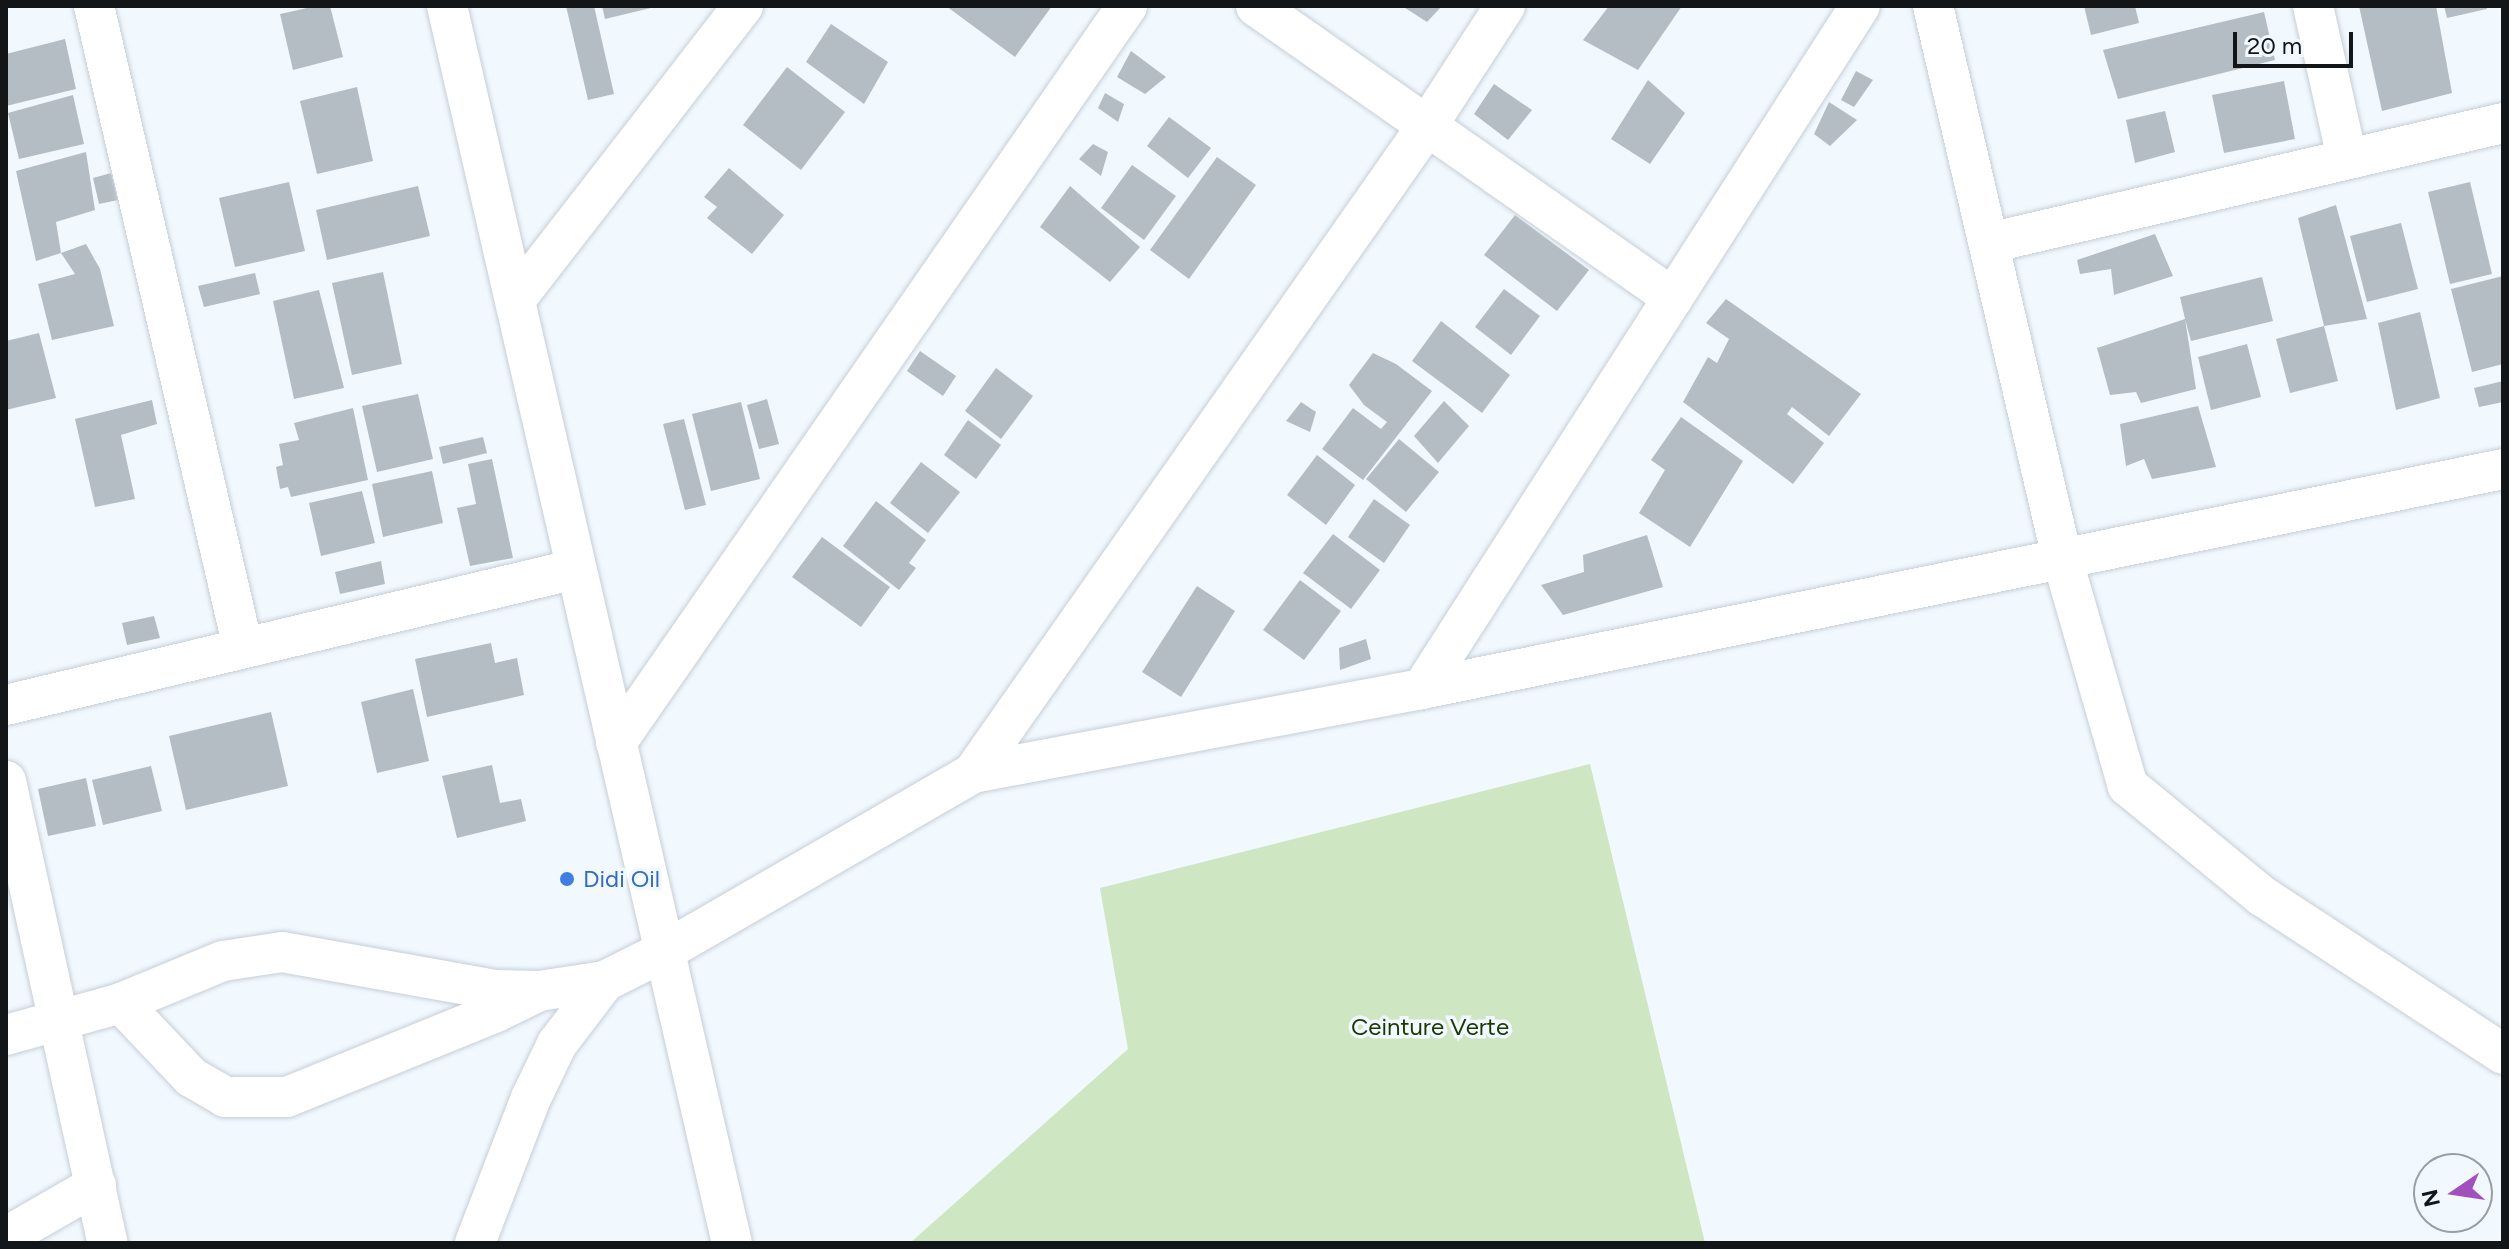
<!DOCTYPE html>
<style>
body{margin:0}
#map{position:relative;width:2509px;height:1249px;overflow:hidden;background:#f1f8fe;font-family:Figtree,sans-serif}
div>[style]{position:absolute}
.green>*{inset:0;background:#cee6c1}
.building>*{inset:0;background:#b5bdc4}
.roads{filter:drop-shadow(0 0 2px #c6ced6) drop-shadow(0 0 2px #c6ced6)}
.street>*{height:40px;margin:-20px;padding:0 20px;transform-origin:20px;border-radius:20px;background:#fff}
.dots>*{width:22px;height:22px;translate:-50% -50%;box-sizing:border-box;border:4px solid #f1f8fe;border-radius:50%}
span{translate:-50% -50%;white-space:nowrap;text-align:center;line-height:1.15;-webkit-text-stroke:7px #f1f8fe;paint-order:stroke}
.shop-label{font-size:24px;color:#366cbe}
.left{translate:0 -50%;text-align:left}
.park-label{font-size:24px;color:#193900}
.frame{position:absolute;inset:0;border:8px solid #131619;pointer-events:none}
.north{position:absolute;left:2413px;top:1153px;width:80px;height:80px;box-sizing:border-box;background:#f1f8fe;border:2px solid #989ea2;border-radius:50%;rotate:257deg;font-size:22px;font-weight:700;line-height:32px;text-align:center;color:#131619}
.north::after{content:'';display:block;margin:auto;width:28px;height:36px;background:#a350bf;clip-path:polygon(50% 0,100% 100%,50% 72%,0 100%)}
.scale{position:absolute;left:2233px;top:32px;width:120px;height:36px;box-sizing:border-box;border:4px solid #131619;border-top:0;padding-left:10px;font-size:24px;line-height:28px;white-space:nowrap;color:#131619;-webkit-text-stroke:6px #f1f8fe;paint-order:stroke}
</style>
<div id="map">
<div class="green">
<div style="clip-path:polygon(1590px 764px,1705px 1243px,910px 1243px,1128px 1049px,1100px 888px)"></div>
</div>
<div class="building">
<div style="clip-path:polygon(316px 6px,330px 6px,343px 57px,293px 70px,280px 14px)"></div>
<div style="clip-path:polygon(566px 6px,594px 6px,614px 94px,588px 100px)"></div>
<div style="clip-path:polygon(602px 6px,655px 6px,655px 7px,605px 19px)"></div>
<div style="clip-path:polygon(946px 6px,1052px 6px,1015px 57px)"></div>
<div style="clip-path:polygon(1402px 6px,1442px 6px,1427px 22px)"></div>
<div style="clip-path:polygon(1609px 6px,1682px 6px,1638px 70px,1583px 40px)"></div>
<div style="clip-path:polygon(2084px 6px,2135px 6px,2139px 23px,2091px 35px)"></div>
<div style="clip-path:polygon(2359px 6px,2436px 6px,2452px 93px,2382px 111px)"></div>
<div style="clip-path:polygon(2444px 6px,2486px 6px,2487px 9px,2447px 18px)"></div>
<div style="clip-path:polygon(2264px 12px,2275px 60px,2118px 99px,2103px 50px)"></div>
<div style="clip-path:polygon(831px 24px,888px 62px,864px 104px,806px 62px)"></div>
<div style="clip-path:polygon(65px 39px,76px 89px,6px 106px,6px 54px)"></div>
<div style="clip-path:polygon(1131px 51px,1166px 77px,1145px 94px,1117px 77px)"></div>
<div style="clip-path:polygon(787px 67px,845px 112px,801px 170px,743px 125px)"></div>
<div style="clip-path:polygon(1856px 71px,1873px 80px,1854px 107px,1841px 100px)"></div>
<div style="clip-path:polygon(1648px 80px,1685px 113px,1650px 164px,1611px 139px)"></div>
<div style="clip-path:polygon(2284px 81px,2295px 139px,2224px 153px,2212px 95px)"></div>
<div style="clip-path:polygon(1494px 84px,1532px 110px,1508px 140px,1474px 114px)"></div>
<div style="clip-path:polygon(357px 87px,373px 161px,317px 174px,300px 101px)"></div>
<div style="clip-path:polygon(1105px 93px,1124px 104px,1118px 122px,1098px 108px)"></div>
<div style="clip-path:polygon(73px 95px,84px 144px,19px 159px,8px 113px)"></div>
<div style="clip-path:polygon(1829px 102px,1857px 120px,1830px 146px,1814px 134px)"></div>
<div style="clip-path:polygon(2165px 111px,2175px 152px,2135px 163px,2126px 120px)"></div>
<div style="clip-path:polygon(1169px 117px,1211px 148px,1188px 178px,1147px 146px)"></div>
<div style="clip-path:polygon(1093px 144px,1108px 152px,1101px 176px,1079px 159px)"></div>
<div style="clip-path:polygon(86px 152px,95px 210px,56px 222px,61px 253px,36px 261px,16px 171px)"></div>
<div style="clip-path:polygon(1217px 157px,1256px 185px,1189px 279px,1150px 250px)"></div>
<div style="clip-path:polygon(1132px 165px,1176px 196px,1144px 240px,1101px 208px)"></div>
<div style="clip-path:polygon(729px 168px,784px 215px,752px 254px,707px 218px,717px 207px,704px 197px)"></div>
<div style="clip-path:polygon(111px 173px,118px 200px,99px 204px,93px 178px)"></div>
<div style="clip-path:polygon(289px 182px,305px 251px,235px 267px,219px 198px)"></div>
<div style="clip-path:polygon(2470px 182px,2492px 274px,2450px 284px,2428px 192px)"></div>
<div style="clip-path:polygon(418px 186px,430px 236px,327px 260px,316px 210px)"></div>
<div style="clip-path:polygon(1070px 186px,1140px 247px,1110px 282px,1040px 227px)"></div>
<div style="clip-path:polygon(2336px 205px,2367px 319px,2324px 326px,2338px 381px,2290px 393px,2276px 339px,2324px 326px,2298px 218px)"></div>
<div style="clip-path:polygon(1515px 215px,1589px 270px,1557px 311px,1484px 255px)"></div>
<div style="clip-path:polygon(2401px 223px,2418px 289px,2367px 302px,2350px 236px)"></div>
<div style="clip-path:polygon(2155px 234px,2173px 276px,2114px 295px,2111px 269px,2080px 274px,2077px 260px)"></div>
<div style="clip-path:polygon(86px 244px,100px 269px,114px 326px,52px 340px,38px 284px,75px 274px,61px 253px)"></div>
<div style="clip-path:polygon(383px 272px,402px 364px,352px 375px,332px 283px)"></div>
<div style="clip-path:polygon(255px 273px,260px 294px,204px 307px,198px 286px)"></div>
<div style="clip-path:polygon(2503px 276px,2503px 364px,2472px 372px,2451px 289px)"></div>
<div style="clip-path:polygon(2262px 277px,2273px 321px,2191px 341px,2185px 319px,2196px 389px,2141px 403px,2136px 392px,2110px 395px,2097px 348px,2185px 319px,2180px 297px)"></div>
<div style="clip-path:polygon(1504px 289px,1540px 316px,1511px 355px,1475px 327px)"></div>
<div style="clip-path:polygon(319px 290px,344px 388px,294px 399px,273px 301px)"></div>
<div style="clip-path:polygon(1726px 299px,1861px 394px,1829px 436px,1792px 407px,1787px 414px,1824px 443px,1793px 484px,1683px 402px,1708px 357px,1717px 363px,1729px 339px,1706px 323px)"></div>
<div style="clip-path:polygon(2420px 312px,2440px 398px,2396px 410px,2378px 323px)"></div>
<div style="clip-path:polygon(1441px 321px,1510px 375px,1482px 413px,1412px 361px)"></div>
<div style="clip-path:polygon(39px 333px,56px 398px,6px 410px,6px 341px)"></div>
<div style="clip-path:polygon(2247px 344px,2261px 397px,2211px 410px,2198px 357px)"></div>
<div style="clip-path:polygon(920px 351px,956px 376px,943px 396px,907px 371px)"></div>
<div style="clip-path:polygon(1373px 353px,1396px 364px,1432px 391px,1363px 480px,1322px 449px,1353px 408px,1381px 429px,1387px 422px,1364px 405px,1349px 385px)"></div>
<div style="clip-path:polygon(996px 368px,1033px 396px,1001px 439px,965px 411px)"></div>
<div style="clip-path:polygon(2503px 381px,2503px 402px,2479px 407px,2474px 388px)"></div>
<div style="clip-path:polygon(418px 394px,433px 459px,377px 472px,362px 406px)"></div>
<div style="clip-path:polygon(767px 399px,779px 444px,759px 449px,747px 405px)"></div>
<div style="clip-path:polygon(152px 400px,157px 424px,121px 435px,135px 499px,95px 507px,75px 419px)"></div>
<div style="clip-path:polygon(1444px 401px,1469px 426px,1438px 463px,1414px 436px)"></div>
<div style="clip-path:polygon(741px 402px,760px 479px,711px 491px,692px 414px)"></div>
<div style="clip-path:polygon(1301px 402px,1316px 412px,1310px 432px,1286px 421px)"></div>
<div style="clip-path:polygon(2198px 406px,2216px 467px,2152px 479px,2144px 459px,2126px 466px,2120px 424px)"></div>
<div style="clip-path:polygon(353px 408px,368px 480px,291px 497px,288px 487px,280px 489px,276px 467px,283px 465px,279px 444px,299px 440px,294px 423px)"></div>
<div style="clip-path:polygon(1681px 417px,1743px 461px,1690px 547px,1639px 513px,1665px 470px,1651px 460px)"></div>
<div style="clip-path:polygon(684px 419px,706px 505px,685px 510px,663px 424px)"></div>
<div style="clip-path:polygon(968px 420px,1001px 445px,976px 479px,944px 455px)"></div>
<div style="clip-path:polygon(483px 437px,487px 453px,443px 464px,439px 447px)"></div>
<div style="clip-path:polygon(1399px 439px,1439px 472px,1406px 512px,1366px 479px)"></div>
<div style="clip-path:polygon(1317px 455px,1355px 485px,1326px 525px,1287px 495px)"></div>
<div style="clip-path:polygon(492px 459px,513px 558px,470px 566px,457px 508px,476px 504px,468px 464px)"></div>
<div style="clip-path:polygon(921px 462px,960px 492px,928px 533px,890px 503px)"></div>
<div style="clip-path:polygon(432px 471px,443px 523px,383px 537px,372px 484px)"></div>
<div style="clip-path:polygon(362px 491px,375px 543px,321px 556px,309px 503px)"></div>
<div style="clip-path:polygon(1374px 499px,1410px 525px,1384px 563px,1348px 537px)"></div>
<div style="clip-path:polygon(876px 501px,926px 540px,909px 563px,916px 568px,899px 590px,843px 546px)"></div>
<div style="clip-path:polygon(1333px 534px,1380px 570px,1351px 609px,1303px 573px)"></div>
<div style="clip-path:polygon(1647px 535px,1663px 587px,1563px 615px,1541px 585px,1584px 572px,1583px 555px)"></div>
<div style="clip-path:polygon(822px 537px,890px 587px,861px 627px,792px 577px)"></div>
<div style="clip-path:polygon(381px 561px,385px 584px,340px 594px,335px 572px)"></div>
<div style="clip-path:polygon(1300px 580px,1341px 611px,1304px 660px,1263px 630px)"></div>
<div style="clip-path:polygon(1197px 586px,1235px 611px,1181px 697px,1142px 672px)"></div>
<div style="clip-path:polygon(154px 616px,160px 638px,127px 645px,122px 623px)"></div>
<div style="clip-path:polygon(1366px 639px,1371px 659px,1340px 670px,1339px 648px)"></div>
<div style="clip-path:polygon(491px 643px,495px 663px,517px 658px,524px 695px,427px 717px,415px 659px)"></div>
<div style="clip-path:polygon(413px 689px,429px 761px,377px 773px,361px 702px)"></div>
<div style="clip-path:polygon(271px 712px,288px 786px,186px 810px,169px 736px)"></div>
<div style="clip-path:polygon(492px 765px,500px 803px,521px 799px,526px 821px,457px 838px,442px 776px)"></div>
<div style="clip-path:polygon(151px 766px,162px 811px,103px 825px,92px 780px)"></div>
<div style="clip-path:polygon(86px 778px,96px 826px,48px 836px,38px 789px)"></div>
</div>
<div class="roads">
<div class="street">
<div style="left:94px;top:6px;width:659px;rotate:76.93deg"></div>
<div style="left:447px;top:6px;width:1269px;rotate:77.03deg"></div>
<div style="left:1256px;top:6px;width:509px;rotate:35deg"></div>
<div style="left:1933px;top:6px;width:567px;rotate:76.85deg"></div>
<div style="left:2062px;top:558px;width:237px;rotate:73.9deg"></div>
<div style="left:2128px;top:786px;width:173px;rotate:39.4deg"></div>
<div style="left:2262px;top:896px;width:288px;rotate:33.2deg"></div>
<div style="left:2313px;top:6px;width:156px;rotate:77.4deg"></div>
<div style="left:1989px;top:243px;width:528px;rotate:-13.14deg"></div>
<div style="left:515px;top:300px;width:372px;rotate:-52.2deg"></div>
<div style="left:1422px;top:689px;width:811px;rotate:-57.33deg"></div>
<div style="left:6px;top:705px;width:586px;rotate:-13.42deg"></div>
<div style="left:616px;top:743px;width:897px;rotate:-55.26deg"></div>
<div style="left:973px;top:773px;width:790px;rotate:-54.94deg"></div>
<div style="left:1427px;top:126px;width:143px;rotate:-57deg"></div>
<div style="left:6px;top:781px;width:473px;rotate:77.6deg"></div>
<div style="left:121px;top:1003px;width:102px;rotate:46.6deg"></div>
<div style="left:191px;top:1077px;width:39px;rotate:30deg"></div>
<div style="left:225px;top:1097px;width:62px"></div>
<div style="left:287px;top:1097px;width:226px;rotate:-22.1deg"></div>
<div style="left:496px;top:1012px;width:43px;rotate:-26deg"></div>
<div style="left:6px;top:1035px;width:119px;rotate:-15.5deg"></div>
<div style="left:121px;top:1003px;width:110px;rotate:-22.4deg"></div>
<div style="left:223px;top:961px;width:60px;rotate:-8.7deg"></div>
<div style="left:282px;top:952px;width:217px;rotate:10.1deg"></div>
<div style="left:496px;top:990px;width:43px;rotate:1.3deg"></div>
<div style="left:539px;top:991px;width:67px;rotate:-8.6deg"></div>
<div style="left:605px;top:981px;width:67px;rotate:-26.6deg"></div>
<div style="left:665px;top:951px;width:356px;rotate:-30deg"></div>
<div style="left:973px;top:773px;width:457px;rotate:-10.6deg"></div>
<div style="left:1422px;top:689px;width:1103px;rotate:-11.5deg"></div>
<div style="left:6px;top:1237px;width:104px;rotate:-30deg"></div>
<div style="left:475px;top:1243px;width:155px;rotate:-68.9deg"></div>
<div style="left:531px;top:1098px;width:60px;rotate:-64.3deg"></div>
<div style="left:557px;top:1044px;width:79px;rotate:-52.7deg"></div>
</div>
</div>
<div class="dots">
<div style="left:567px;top:879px;background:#3f7fe0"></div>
</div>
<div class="shop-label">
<span class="left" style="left:583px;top:879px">Didi Oil</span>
</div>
<div class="park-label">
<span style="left:1430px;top:1027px">Ceinture Verte</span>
</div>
<div class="frame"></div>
<div class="north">N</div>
<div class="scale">20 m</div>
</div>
